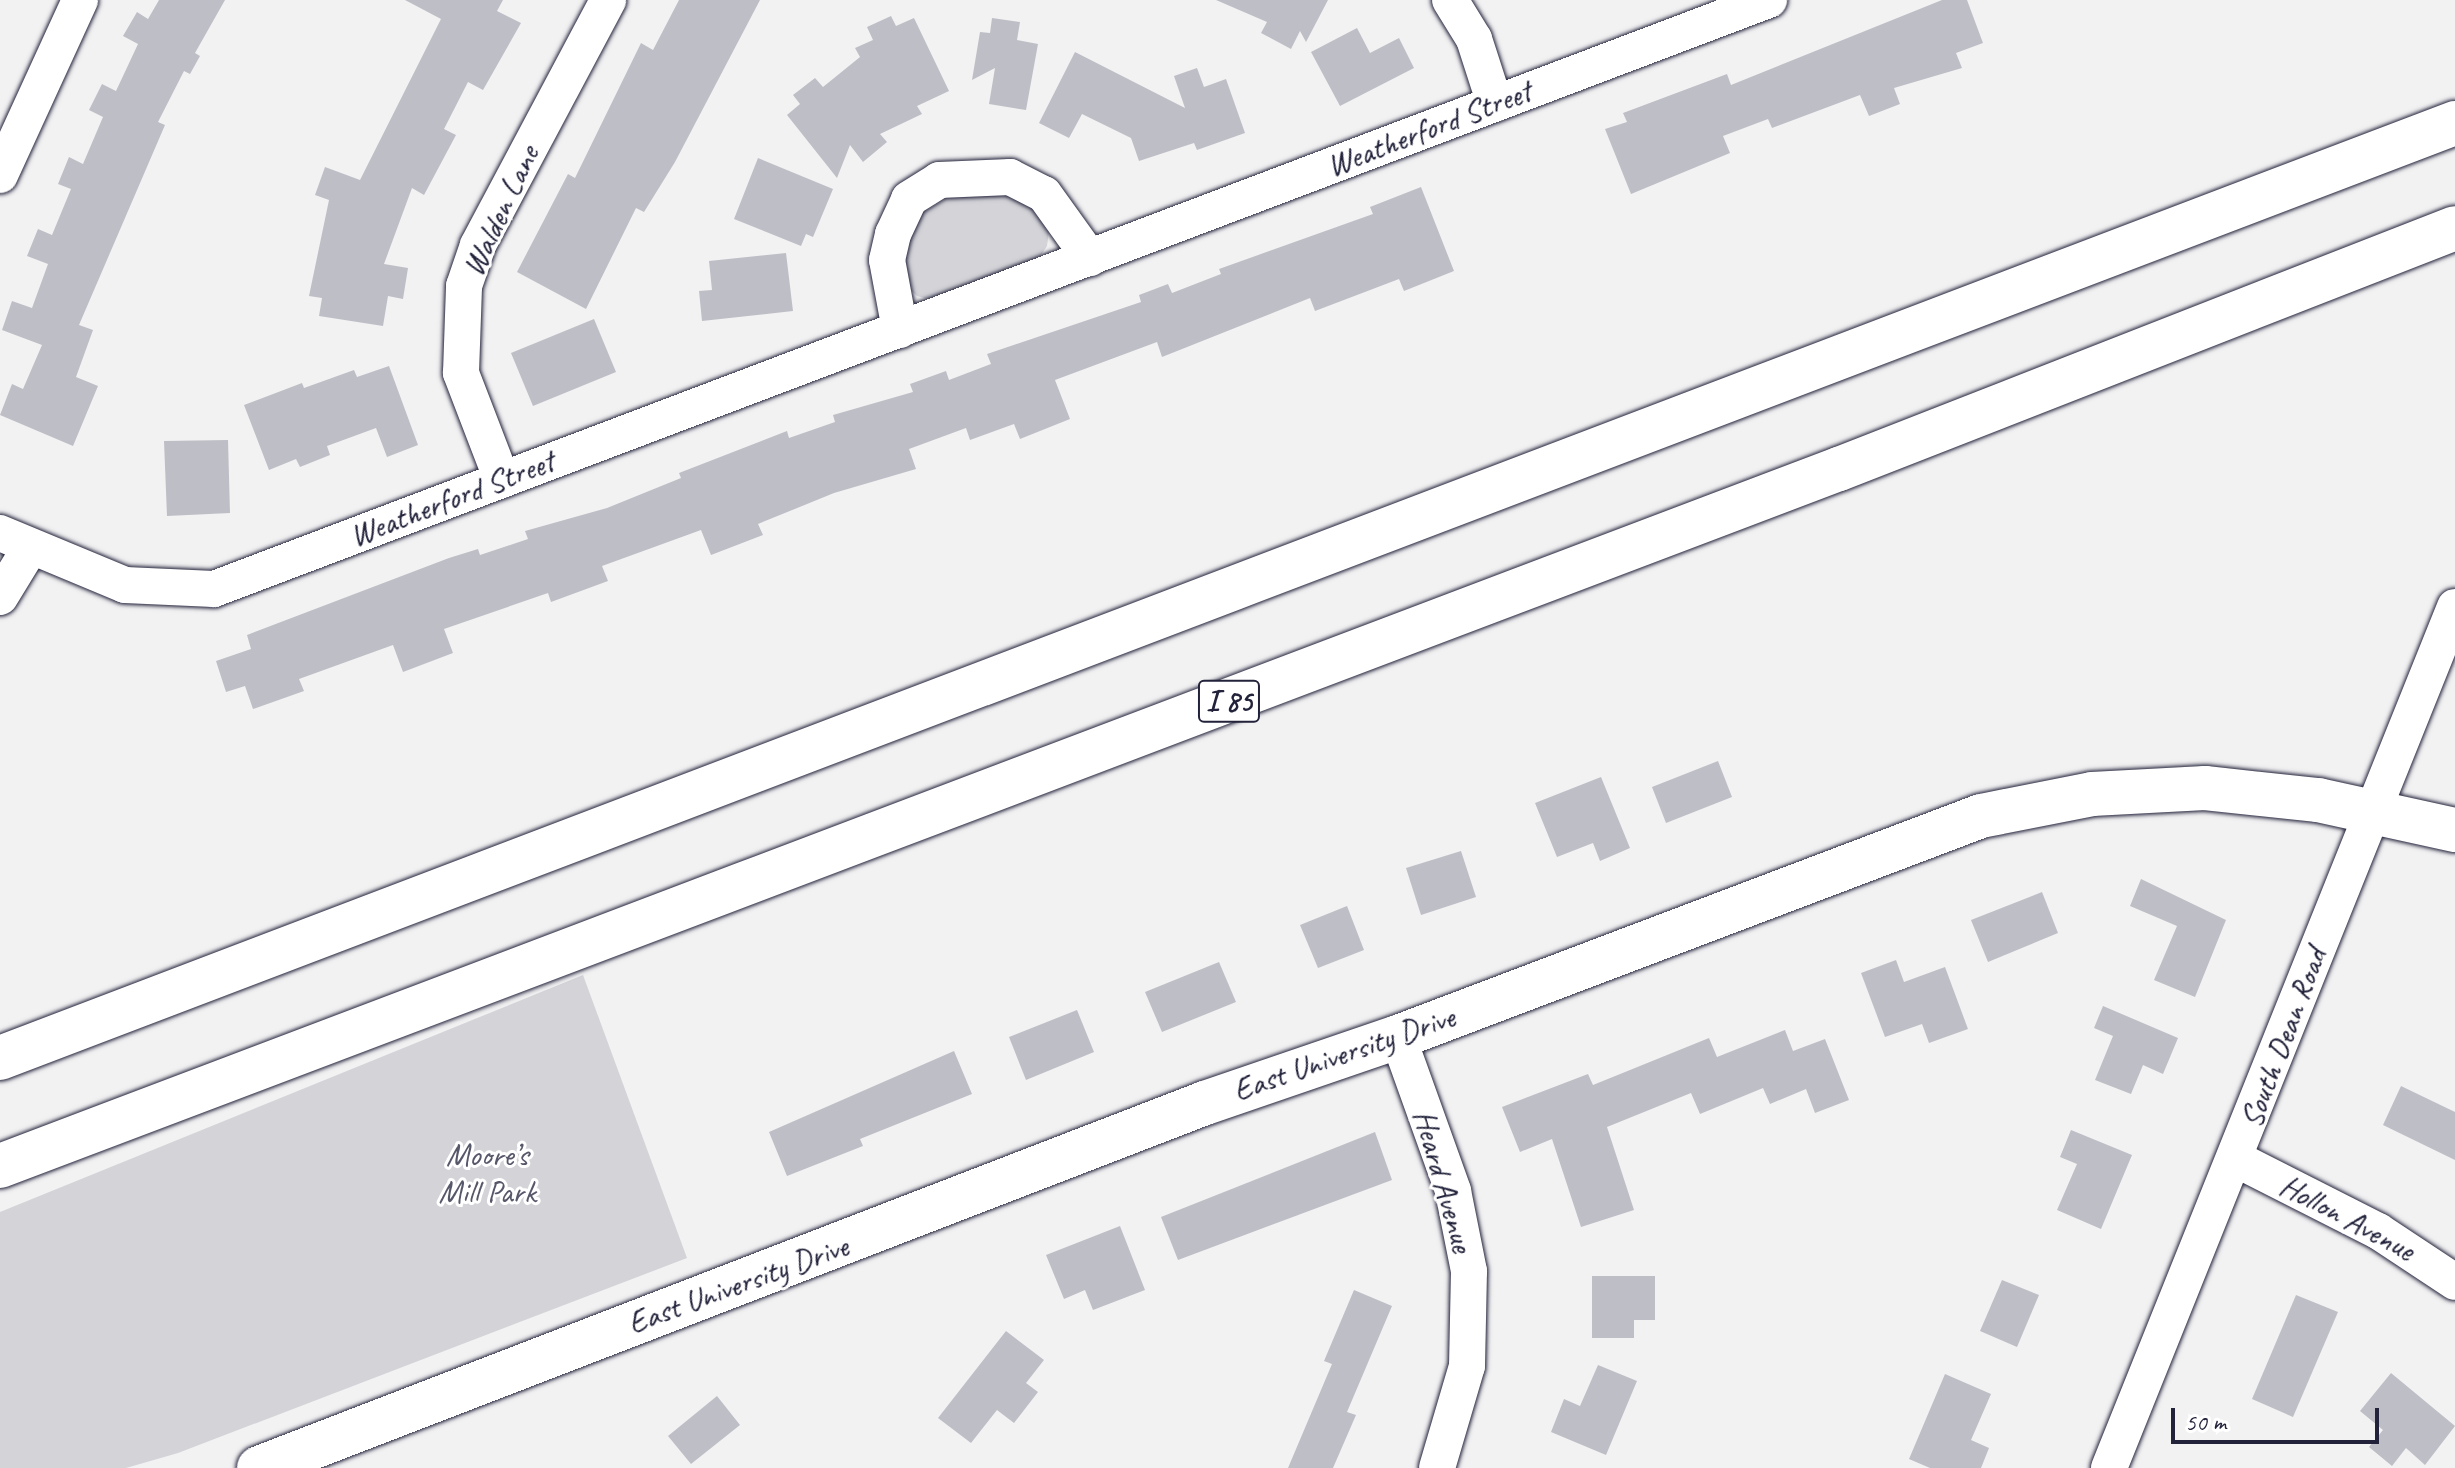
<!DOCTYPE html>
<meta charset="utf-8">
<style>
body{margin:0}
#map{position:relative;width:2455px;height:1468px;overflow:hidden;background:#f2f2f3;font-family:Caveat,sans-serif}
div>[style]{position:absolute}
.green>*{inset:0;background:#d3d3d8}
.building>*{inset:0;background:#bebec6}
.roads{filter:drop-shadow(0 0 2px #22223b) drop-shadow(0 0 2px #22223b)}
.minor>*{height:36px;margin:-18px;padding:0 18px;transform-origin:18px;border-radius:18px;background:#fff}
.major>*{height:44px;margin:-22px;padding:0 22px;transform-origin:22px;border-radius:22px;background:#fff}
.highway>*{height:44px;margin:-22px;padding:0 22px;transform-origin:22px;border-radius:22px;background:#fff}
span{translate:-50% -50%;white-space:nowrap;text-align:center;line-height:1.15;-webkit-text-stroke:6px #fff;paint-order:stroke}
.shield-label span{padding:2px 6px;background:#fff;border:2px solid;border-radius:6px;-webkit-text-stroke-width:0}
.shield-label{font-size:30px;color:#22223b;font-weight:700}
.street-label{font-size:32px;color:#22223b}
.park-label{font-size:32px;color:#57576a}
.scale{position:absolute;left:2171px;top:1408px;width:208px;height:36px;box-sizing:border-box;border:4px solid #22223b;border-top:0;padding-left:10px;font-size:24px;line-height:28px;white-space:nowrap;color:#22223b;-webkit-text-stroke:6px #fff;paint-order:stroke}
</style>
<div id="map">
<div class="green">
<div style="clip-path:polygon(966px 187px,1018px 197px,1041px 216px,1049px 231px,1047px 246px,1039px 258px,928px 299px,917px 296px,905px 285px,905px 239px,917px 216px)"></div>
<div style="clip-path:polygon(583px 975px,687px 1258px,178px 1453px,126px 1468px,0 1468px,0 1212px)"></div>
</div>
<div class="building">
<div style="clip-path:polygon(159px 0,225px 0,195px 53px,200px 56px,190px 74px,184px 71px,158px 122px,165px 125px,79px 325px,93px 330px,76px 377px,98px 386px,73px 446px,0 415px,12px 384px,23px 389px,42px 345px,2px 330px,12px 301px,32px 308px,48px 264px,27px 256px,38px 229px,52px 235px,71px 189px,58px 184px,69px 157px,83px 164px,103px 117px,89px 110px,102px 84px,116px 91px,138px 44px,123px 36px,137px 12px,148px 19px)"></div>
<div style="clip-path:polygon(405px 0,503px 0,497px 11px,521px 23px,483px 90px,468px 82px,444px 129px,456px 135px,424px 195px,412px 188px,384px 264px,408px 268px,403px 299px,388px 296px,383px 326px,319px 316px,322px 298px,309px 296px,329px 200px,315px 195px,325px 167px,360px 180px,441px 19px)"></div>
<div style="clip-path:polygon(679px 0,760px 0,675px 162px,644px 212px,636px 208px,586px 309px,517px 272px,568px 174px,575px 178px,641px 43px,653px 50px)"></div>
<div style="clip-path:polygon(1216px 0,1328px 0,1306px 42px,1300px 31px,1291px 49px,1261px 33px,1267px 22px)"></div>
<div style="clip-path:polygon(1942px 0,1967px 0,1983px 43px,1956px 53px,1962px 68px,1894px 88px,1900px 104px,1869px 116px,1860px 95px,1772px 128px,1768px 119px,1723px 136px,1730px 153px,1631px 194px,1605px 129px,1627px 122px,1623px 113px,1727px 74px,1731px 85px)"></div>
<div style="clip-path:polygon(891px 16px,896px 26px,914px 18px,949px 91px,917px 106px,922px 114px,880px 134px,887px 142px,863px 162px,850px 145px,837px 178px,787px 115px,800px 104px,793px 95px,815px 78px,823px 87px,860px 57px,855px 48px,873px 40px,867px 27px)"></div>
<div style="clip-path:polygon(992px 18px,1020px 22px,1017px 40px,1038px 44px,1026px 110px,989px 104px,995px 68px,972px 80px,980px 32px,990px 33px)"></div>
<div style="clip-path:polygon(1357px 28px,1370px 53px,1399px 38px,1414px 68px,1340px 106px,1311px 52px)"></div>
<div style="clip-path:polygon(1075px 52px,1185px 108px,1174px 76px,1197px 68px,1204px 87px,1226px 79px,1245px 133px,1197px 150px,1194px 143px,1139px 161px,1131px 138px,1082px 114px,1069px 138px,1039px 123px)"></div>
<div style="clip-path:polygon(758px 158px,833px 189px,813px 237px,806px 234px,801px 246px,734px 219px)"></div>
<div style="clip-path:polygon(1421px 187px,1454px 271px,1404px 291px,1399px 279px,1315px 311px,1310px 298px,1162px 357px,1157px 342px,1055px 380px,1070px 419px,1020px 439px,1014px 424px,970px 440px,966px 428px,909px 449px,916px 469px,834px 493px,758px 524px,763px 535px,711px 555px,701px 530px,602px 566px,608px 581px,551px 602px,548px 593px,444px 629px,453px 653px,403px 672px,393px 645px,299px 679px,304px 691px,253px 709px,245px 686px,226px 692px,216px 661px,251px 649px,247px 635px,449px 558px,478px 549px,480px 555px,528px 539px,525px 531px,607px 508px,681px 478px,679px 473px,787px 431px,789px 438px,835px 422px,833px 415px,913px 392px,910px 384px,946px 371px,949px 380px,991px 364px,987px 354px,1141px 302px,1139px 295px,1168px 284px,1172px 293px,1221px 274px,1219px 269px,1373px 214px,1370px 207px)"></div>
<div style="clip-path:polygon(786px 253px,793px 311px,702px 321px,699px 291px,712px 290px,709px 261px)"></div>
<div style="clip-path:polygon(594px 319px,616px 372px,533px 406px,511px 353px)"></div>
<div style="clip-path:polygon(389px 366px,418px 445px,387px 457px,376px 428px,327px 446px,330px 455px,300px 467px,296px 459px,269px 470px,244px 405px,302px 383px,304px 388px,354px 370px,357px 377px)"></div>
<div style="clip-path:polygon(228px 440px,230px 513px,167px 516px,164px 441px)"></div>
<div style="clip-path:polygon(1718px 761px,1732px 797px,1666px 823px,1652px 787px)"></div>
<div style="clip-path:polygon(1601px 777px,1630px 848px,1600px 861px,1593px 843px,1557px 857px,1535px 803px)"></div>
<div style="clip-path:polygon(1461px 851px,1476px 897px,1421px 915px,1406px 868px)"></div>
<div style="clip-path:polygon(2141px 879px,2226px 920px,2195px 997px,2154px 980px,2177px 926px,2130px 906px)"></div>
<div style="clip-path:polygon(2042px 892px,2058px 933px,1988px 962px,1971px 920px)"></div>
<div style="clip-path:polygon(1347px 906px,1364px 950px,1318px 968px,1300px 925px)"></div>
<div style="clip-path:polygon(1896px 960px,1904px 982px,1945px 967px,1968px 1029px,1929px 1043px,1922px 1024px,1885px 1037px,1861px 973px)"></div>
<div style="clip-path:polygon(1219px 962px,1236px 1002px,1162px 1032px,1145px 992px)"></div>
<div style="clip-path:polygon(2103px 1006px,2178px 1038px,2163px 1074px,2143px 1065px,2131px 1094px,2095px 1080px,2113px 1036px,2094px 1028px)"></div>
<div style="clip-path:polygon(1077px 1010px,1094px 1052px,1026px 1080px,1009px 1037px)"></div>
<div style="clip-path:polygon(1785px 1030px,1793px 1051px,1825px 1039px,1849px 1100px,1815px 1113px,1806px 1089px,1770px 1104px,1763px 1088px,1700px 1114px,1691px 1093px,1607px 1127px,1634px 1210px,1581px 1227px,1552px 1139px,1520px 1152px,1502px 1107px,1588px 1074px,1593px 1085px,1709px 1038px,1717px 1057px)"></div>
<div style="clip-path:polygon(954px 1051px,972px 1094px,860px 1139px,863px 1146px,787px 1176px,769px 1132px)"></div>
<div style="clip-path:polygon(2401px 1086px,2455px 1112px,2455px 1160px,2383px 1125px)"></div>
<div style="clip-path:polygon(2071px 1130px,2132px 1155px,2101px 1229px,2057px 1210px,2077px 1164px,2060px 1157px)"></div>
<div style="clip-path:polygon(1375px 1132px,1392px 1180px,1178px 1260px,1161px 1217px)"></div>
<div style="clip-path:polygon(1120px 1226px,1145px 1290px,1093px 1310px,1085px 1290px,1064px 1299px,1046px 1255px)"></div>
<div style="clip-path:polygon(1592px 1276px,1655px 1276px,1655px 1320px,1634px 1320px,1634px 1338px,1592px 1338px)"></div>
<div style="clip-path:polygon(2002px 1280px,2039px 1295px,2017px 1347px,1980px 1331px)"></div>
<div style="clip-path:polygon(1354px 1290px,1392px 1306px,1347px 1412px,1356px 1415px,1333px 1468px,1288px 1468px,1332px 1364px,1324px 1361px)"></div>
<div style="clip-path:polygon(2296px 1295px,2338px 1312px,2293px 1417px,2252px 1399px)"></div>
<div style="clip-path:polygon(1006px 1331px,1044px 1360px,1026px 1383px,1038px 1392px,1014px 1423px,997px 1410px,971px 1443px,938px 1418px)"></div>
<div style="clip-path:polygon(1598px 1365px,1637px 1381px,1606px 1455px,1551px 1432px,1564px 1399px,1580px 1406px)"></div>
<div style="clip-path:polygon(2391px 1373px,2455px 1426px,2425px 1465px,2406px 1448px,2392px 1466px,2369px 1447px,2383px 1430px,2360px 1411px)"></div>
<div style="clip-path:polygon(1945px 1374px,1991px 1394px,1971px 1440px,1989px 1448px,1981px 1468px,1930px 1468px,1909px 1459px)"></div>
<div style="clip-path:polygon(717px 1396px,740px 1425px,691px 1464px,668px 1436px)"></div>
</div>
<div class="roads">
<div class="minor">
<div style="left:1450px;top:0;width:46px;rotate:58.4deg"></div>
<div style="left:1474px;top:39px;width:68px;rotate:72.1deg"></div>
<div style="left:0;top:175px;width:192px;rotate:-65.4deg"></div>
<div style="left:900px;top:330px;width:71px;rotate:-100.5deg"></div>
<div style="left:887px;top:260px;width:27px;rotate:-77deg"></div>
<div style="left:893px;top:234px;width:38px;rotate:-65deg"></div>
<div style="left:909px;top:199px;width:36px;rotate:-32deg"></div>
<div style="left:939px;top:180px;width:71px;rotate:-2.4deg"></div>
<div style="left:1010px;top:177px;width:38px;rotate:27deg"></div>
<div style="left:1044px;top:194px;width:79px;rotate:54.3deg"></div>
<div style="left:502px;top:480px;width:115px;rotate:-111deg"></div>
<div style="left:461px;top:373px;width:87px;rotate:-88deg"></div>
<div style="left:464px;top:286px;width:43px;rotate:-71.1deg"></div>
<div style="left:478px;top:245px;width:277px;rotate:-62deg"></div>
<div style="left:0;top:533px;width:135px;rotate:22.6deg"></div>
<div style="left:125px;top:585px;width:89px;rotate:2.6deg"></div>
<div style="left:214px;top:589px;width:1663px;rotate:-20.75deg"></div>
<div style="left:0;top:597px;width:57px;rotate:-58.5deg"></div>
<div style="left:1398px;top:1037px;width:164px;rotate:70.3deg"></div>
<div style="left:1453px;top:1191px;width:82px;rotate:78.7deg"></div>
<div style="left:1469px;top:1271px;width:95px;rotate:91.2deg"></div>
<div style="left:1467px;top:1366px;width:106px;rotate:106.4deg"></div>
<div style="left:2236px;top:1159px;width:159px;rotate:26.9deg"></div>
<div style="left:2378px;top:1231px;width:92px;rotate:33.5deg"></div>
<div style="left:2109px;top:1468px;width:928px;rotate:-68.11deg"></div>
</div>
<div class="major">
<div style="left:259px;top:1468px;width:1014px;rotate:-21.1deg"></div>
<div style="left:1205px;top:1103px;width:204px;rotate:-18.9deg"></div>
<div style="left:1398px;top:1037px;width:623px;rotate:-20.76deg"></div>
<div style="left:1981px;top:816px;width:113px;rotate:-11.2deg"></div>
<div style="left:2092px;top:794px;width:113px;rotate:-3deg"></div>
<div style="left:2205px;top:788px;width:114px;rotate:6.1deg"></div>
<div style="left:2318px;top:800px;width:140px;rotate:12.4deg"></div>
</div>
<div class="highway">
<div style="left:0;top:1058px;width:2627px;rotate:-20.85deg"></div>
<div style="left:0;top:1166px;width:1967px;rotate:-20.76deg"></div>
<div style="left:1839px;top:469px;width:661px;rotate:-21.37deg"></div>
</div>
</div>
<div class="shield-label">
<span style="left:1229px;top:701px">I 85</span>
</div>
<div class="street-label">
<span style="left:1429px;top:129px;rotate:-21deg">Weatherford Street</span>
<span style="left:501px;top:211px;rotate:-65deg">Walden Lane</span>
<span style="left:452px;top:499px;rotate:-21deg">Weatherford Street</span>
<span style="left:2284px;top:1038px;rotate:-69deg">South Dean Road</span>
<span style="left:1344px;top:1054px;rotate:-19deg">East University Drive</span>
<span style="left:1443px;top:1181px;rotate:74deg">Heard Avenue</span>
<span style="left:2347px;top:1218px;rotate:28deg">Hollon Avenue</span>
<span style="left:738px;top:1285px;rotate:-20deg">East University Drive</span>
</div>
<div class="park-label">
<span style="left:487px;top:1174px">Moore’s<br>Mill Park</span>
</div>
<div class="scale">50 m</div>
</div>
